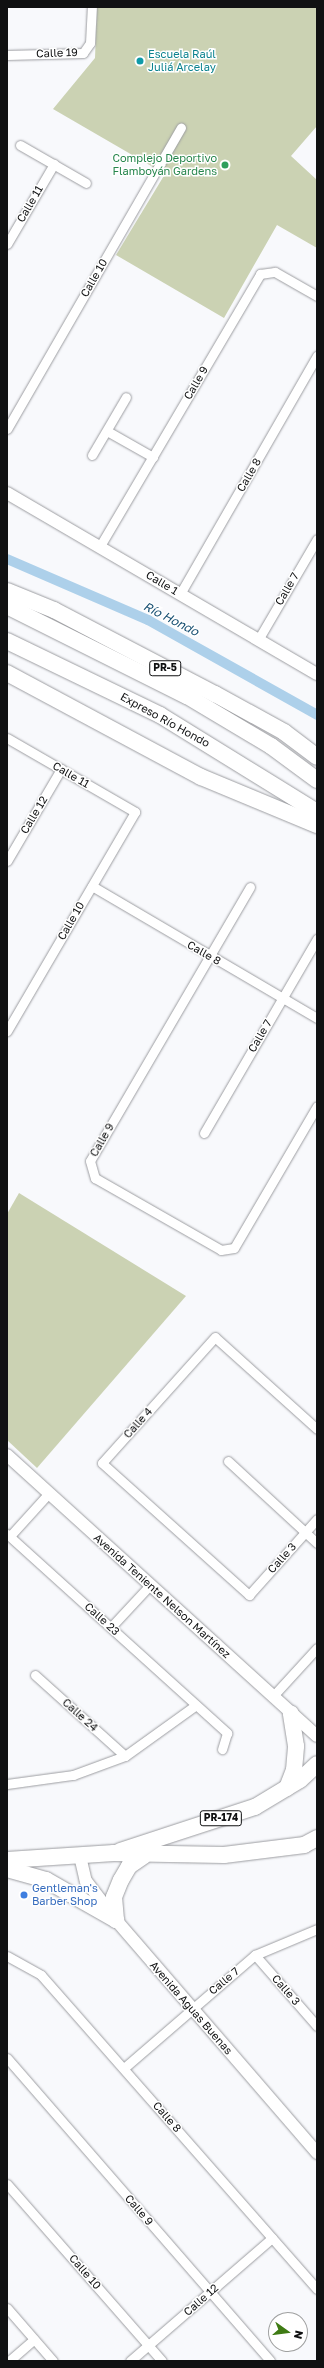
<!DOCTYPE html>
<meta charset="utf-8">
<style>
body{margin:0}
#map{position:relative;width:324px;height:2368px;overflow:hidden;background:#f8f9fc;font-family:"Golos Text",sans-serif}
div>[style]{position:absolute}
.green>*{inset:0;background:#cbd2b3}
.canal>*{height:10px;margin:-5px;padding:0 5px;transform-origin:5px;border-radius:5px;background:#add0ea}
.roads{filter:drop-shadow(0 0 1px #9c9da1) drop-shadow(0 0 1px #9c9da1)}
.street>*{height:9px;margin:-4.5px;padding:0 4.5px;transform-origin:4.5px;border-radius:4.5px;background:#fff}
.secondary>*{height:12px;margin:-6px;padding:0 6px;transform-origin:6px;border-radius:6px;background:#fff}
.highway>*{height:16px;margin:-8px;padding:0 8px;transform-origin:8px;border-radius:8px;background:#fff}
.dots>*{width:11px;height:11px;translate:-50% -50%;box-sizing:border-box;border:2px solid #fff;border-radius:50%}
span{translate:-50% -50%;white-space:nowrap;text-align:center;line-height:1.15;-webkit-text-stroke:3px #fff;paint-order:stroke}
.shield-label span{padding:1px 3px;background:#fff;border:1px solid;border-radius:3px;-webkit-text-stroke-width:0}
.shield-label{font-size:10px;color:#101112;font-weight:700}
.street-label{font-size:11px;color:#101112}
.culture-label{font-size:11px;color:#0d838f}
.left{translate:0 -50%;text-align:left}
.leisure-label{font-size:11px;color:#27864d}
.right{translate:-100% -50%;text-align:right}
.shop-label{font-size:11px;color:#366cbe}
.water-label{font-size:12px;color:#144d70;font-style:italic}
.frame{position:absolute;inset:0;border:8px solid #101112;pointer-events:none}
.north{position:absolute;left:268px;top:2312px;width:40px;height:40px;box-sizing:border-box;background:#fff;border:1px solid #9fa0a0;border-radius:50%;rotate:104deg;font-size:11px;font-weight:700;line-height:16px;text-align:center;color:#101112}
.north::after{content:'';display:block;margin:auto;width:14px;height:18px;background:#3f7b14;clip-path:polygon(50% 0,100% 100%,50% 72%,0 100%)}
</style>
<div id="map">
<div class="green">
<div style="clip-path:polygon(97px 7px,317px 7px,317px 126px,291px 156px,317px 180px,317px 248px,277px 225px,224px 318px,116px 255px,165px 174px,53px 109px,95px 58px)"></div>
<div style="clip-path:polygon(19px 1193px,186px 1296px,37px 1468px,7px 1440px,7px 1214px)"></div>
</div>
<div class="canal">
<div style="left:7px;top:559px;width:154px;rotate:23.4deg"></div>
<div style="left:148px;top:620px;width:194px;rotate:29.3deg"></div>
</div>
<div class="roads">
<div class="street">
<div style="left:7px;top:55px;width:76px;rotate:-1.5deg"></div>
<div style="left:83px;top:53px;width:12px;rotate:-55deg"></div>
<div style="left:90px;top:43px;width:36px;rotate:-87deg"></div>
<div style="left:20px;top:145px;width:76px;rotate:29.9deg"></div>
<div style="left:7px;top:244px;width:93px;rotate:-59.6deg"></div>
<div style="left:7px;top:429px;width:348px;rotate:-60deg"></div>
<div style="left:107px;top:431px;width:53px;rotate:29.5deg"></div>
<div style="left:92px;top:455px;width:67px;rotate:-59.6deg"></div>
<div style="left:100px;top:546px;width:316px;rotate:-59.5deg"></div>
<div style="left:260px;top:274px;width:15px;rotate:-8deg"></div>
<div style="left:275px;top:272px;width:48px;rotate:29.7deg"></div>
<div style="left:180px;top:594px;width:275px;rotate:-60.1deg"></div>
<div style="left:258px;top:640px;width:117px;rotate:-59.7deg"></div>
<div style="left:7px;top:738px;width:148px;rotate:30deg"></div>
<div style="left:135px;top:812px;width:254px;rotate:120.3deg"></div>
<div style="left:7px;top:861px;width:107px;rotate:-59.6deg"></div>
<div style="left:92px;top:886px;width:261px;rotate:30.4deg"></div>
<div style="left:250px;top:887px;width:317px;rotate:120.3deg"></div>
<div style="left:90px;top:1161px;width:18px;rotate:74deg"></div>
<div style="left:95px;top:1178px;width:145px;rotate:29.7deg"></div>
<div style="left:221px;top:1250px;width:13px;rotate:-9deg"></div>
<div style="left:234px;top:1248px;width:164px;rotate:-59.7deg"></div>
<div style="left:204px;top:1133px;width:225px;rotate:-59.8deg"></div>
<div style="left:317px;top:1429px;width:137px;rotate:-138deg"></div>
<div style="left:215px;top:1337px;width:169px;rotate:131.9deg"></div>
<div style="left:102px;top:1463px;width:198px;rotate:41.9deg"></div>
<div style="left:249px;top:1595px;width:102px;rotate:-48.2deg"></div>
<div style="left:228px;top:1461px;width:121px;rotate:42.7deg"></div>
<div style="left:7px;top:1534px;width:297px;rotate:42.1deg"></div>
<div style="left:227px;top:1733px;width:17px;rotate:107deg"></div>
<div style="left:10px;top:1536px;width:58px;rotate:-47.8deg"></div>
<div style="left:111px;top:1627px;width:57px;rotate:-47.1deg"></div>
<div style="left:35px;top:1675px;width:121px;rotate:42deg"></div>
<div style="left:273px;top:1696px;width:65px;rotate:-47.5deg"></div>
<div style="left:7px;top:1784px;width:67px;rotate:-7.8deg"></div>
<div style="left:73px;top:1775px;width:55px;rotate:-20.1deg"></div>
<div style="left:125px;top:1756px;width:87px;rotate:-35.7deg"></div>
<div style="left:255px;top:1955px;width:94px;rotate:48.9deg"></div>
<div style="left:7px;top:1956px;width:39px;rotate:29deg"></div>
<div style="left:41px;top:1975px;width:418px;rotate:48.7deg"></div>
<div style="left:7px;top:2058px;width:401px;rotate:49deg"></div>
<div style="left:124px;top:2068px;width:173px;rotate:-40.8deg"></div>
<div style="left:255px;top:1955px;width:67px;rotate:-22.8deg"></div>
<div style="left:7px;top:2184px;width:235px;rotate:48.8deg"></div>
<div style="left:7px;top:2308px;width:70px;rotate:49deg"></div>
<div style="left:9px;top:2361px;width:33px;rotate:-41deg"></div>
<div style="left:130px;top:2361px;width:188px;rotate:-40.9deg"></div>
</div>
<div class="secondary">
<div style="left:7px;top:493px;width:359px;rotate:30.3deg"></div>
<div style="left:7px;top:1455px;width:418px;rotate:42.2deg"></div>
<div style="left:80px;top:1856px;width:26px;rotate:77deg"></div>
<div style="left:86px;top:1881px;width:49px;rotate:52.4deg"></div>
<div style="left:116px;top:1920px;width:308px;rotate:49.2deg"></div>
</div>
<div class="highway">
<div style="left:7px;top:591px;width:51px;rotate:22deg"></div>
<div style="left:54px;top:610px;width:182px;rotate:27.6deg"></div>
<div style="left:215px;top:694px;width:79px;rotate:28.8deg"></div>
<div style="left:284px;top:732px;width:41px;rotate:37.1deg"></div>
<div style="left:7px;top:606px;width:201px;rotate:26.6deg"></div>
<div style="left:187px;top:696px;width:98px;rotate:30.8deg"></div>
<div style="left:271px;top:746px;width:57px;rotate:36.5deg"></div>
<div style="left:7px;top:641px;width:170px;rotate:25.8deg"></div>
<div style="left:160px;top:715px;width:185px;rotate:31.7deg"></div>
<div style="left:7px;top:673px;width:220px;rotate:28.2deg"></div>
<div style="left:201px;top:777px;width:126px;rotate:22.5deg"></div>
<div style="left:287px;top:1788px;width:19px;rotate:-69deg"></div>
<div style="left:294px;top:1770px;width:24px;rotate:-85deg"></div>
<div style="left:296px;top:1746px;width:33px;rotate:-99deg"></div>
<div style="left:120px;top:1851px;width:142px;rotate:-18.1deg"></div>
<div style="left:255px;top:1807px;width:52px;rotate:-31deg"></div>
<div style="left:300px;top:1780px;width:23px;rotate:-43deg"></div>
<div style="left:7px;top:1860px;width:107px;rotate:-3.7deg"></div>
<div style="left:114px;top:1853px;width:110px;rotate:1deg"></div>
<div style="left:224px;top:1855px;width:81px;rotate:-7.1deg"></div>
<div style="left:304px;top:1845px;width:15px;rotate:-28deg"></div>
<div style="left:7px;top:1869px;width:41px;rotate:15.8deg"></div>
<div style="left:46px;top:1880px;width:81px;rotate:29.7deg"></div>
<div style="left:116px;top:1920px;width:23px;rotate:-95deg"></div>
<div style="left:114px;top:1897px;width:18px;rotate:-68deg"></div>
<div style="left:121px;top:1880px;width:16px;rotate:-60deg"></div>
<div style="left:129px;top:1866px;width:18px;rotate:-34deg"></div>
</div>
</div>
<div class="dots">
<div style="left:140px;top:61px;background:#0f9aa8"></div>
<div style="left:225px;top:165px;background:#2e9e5b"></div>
<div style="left:24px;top:1895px;background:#3f7fe0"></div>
</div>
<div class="shield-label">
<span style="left:165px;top:668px">PR-5</span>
<span style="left:221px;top:1818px">PR-174</span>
</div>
<div class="street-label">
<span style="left:57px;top:53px;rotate:-2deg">Calle 19</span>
<span style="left:30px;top:204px;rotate:-60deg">Calle 11</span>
<span style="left:94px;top:278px;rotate:-60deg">Calle 10</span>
<span style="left:196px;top:383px;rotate:-60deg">Calle 9</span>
<span style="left:249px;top:475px;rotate:-60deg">Calle 8</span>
<span style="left:162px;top:583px;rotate:31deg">Calle 1</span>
<span style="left:287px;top:589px;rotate:-60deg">Calle 7</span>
<span style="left:165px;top:720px;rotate:29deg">Expreso Río Hondo</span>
<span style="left:71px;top:775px;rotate:30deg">Calle 11</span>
<span style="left:34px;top:815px;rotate:-59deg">Calle 12</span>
<span style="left:71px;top:921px;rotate:-60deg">Calle 10</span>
<span style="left:204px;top:953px;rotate:30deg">Calle 8</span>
<span style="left:260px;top:1036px;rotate:-60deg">Calle 7</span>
<span style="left:102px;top:1140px;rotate:-60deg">Calle 9</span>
<span style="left:138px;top:1423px;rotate:-48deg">Calle 4</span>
<span style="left:282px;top:1558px;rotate:-48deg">Calle 3</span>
<span style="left:162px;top:1596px;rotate:42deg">Avenida Teniente Nelson Martínez</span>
<span style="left:102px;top:1619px;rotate:42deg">Calle 23</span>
<span style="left:80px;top:1715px;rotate:42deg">Calle 24</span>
<span style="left:224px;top:1981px;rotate:-40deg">Calle 7</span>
<span style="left:286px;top:1990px;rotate:49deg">Calle 3</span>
<span style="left:191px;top:2008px;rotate:49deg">Avenida Aguas Buenas</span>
<span style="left:167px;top:2117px;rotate:49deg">Calle 8</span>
<span style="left:139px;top:2210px;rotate:49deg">Calle 9</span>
<span style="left:85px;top:2272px;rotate:49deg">Calle 10</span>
<span style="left:201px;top:2300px;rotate:-41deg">Calle 12</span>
</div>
<div class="culture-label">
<span class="left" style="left:148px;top:61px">Escuela Raúl<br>Juliá Arcelay</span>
</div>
<div class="leisure-label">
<span class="right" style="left:217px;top:165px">Complejo Deportivo<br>Flamboyán Gardens</span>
</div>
<div class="shop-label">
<span class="left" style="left:32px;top:1895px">Gentleman's<br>Barber Shop</span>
</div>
<div class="water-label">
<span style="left:171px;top:619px;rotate:27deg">Río Hondo</span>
</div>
<div class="frame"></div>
<div class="north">N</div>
</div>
